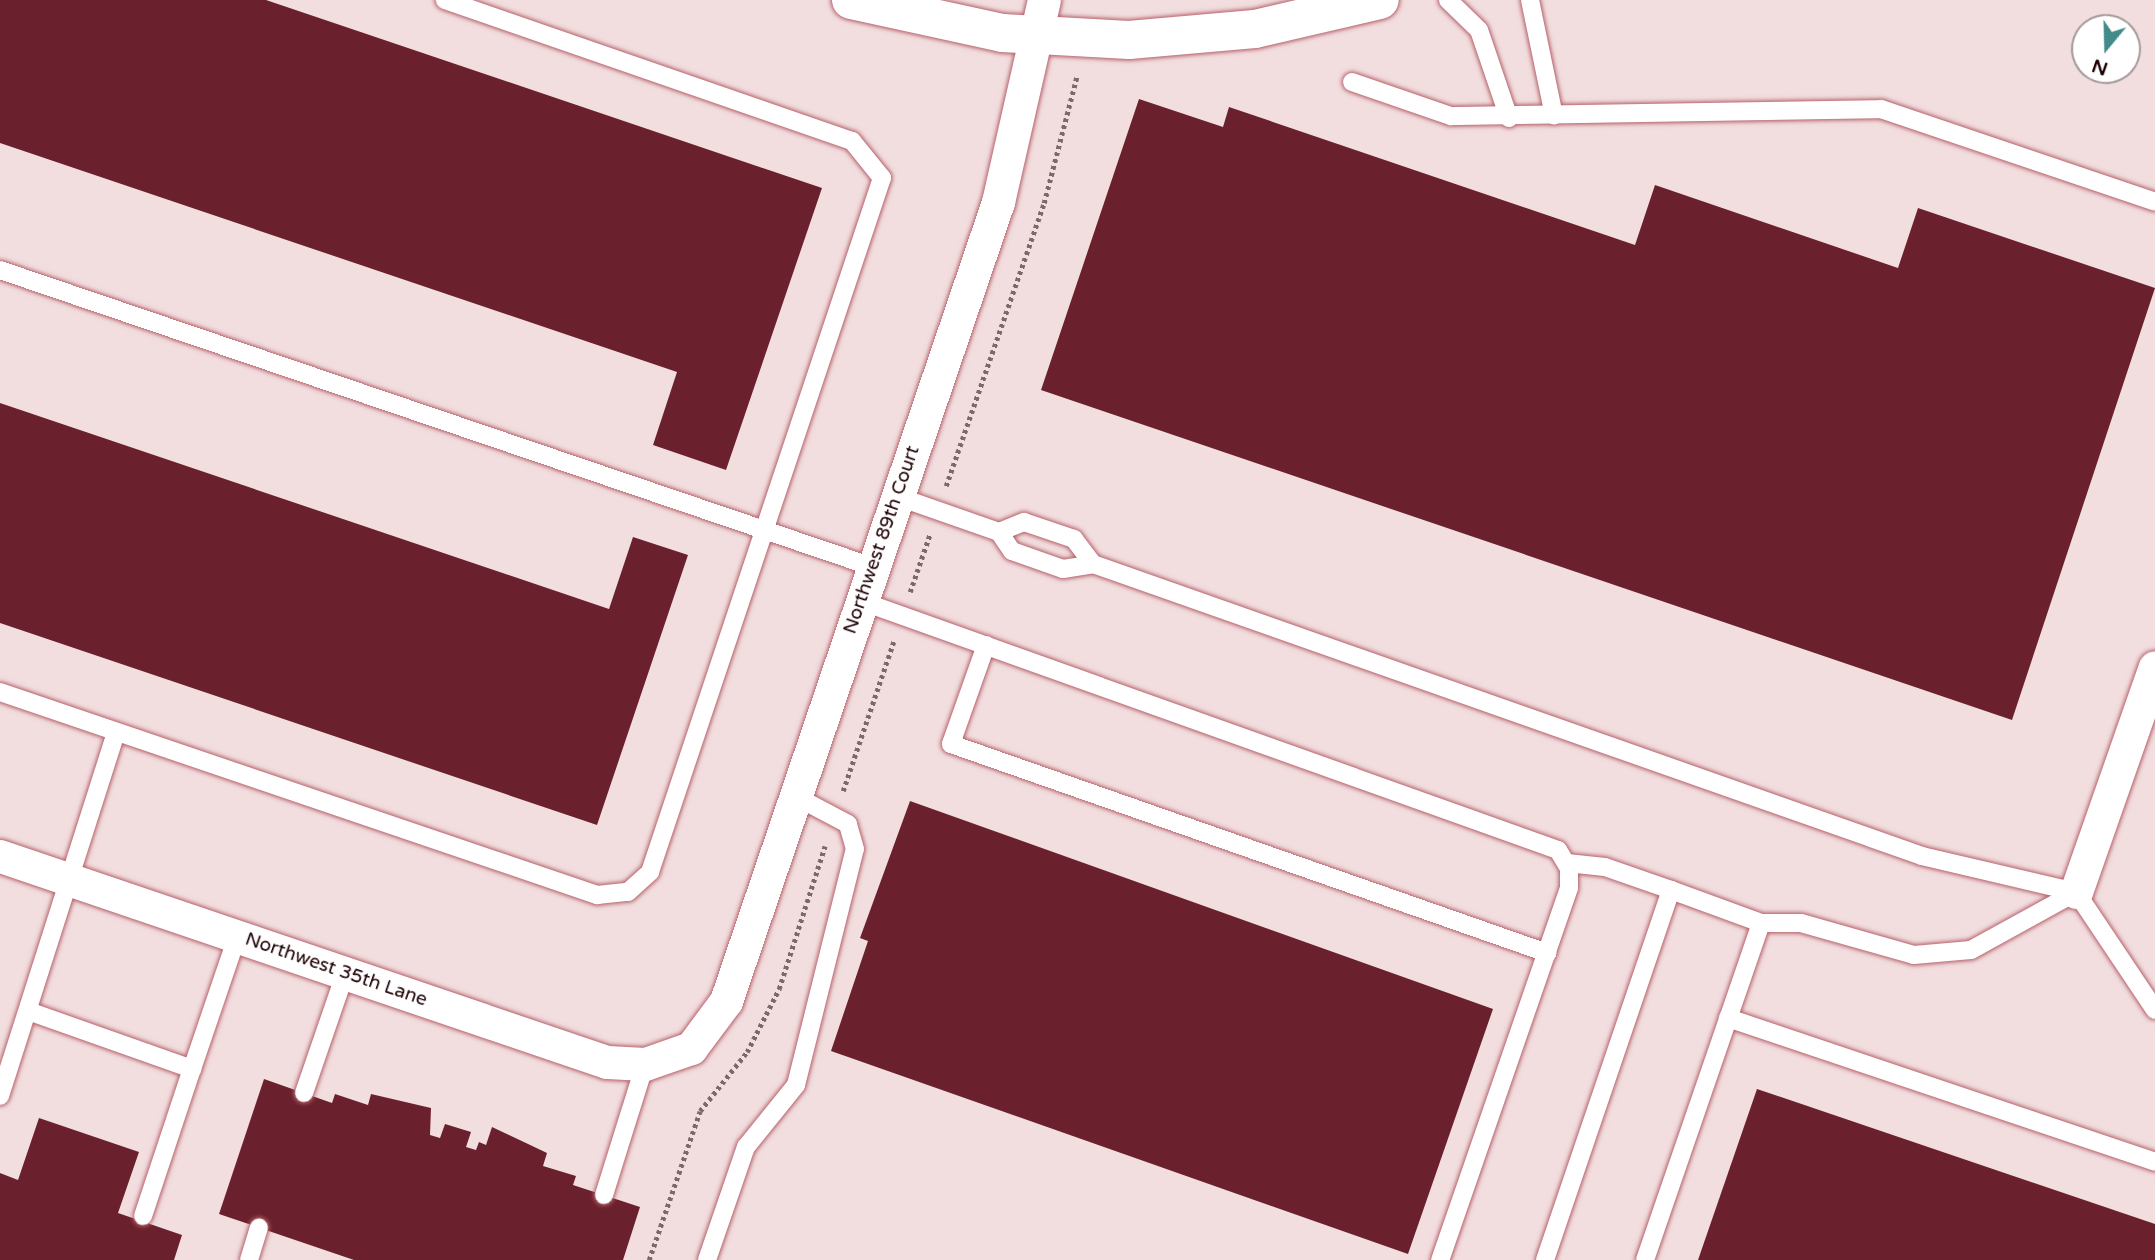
<!DOCTYPE html>
<style>
body{margin:0}
#map{position:relative;width:2155px;height:1260px;overflow:hidden;background:#f2dedf;font-family:"Varela Round",sans-serif}
div>[style]{position:absolute}
.building>*{inset:0;background:#6b212d}
.path>*{height:4.5px;margin-top:-2.25px;transform-origin:0;background:repeating-linear-gradient(90deg,#80676a 0 3.5px,transparent 0 7px)}
.roads{filter:drop-shadow(0 0 2px #b6616a) drop-shadow(0 0 2px #b6616a)}
.service>*{height:18px;margin:-9px;padding:0 9px;transform-origin:9px;border-radius:9px;background:#fff}
.minor>*{height:33px;margin:-16.5px;padding:0 16.5px;transform-origin:16.5px;border-radius:16.5px;background:#fff}
.tertiary>*{height:38px;margin:-19px;padding:0 19px;transform-origin:19px;border-radius:19px;background:#fff}
span{translate:-50% -50%;white-space:nowrap;text-align:center;line-height:1.15;-webkit-text-stroke:7px #fff;paint-order:stroke}
.street-label{font-size:19px;color:#1e0105}
.north{position:absolute;left:2071px;top:14px;width:70px;height:70px;box-sizing:border-box;background:#fff;border:2px solid #a5999b;border-radius:50%;rotate:199deg;font-size:19px;font-weight:700;line-height:28px;text-align:center;color:#1e0105}
.north::after{content:'';display:block;margin:auto;width:24px;height:32px;background:#438b8a;clip-path:polygon(50% 0,100% 100%,50% 72%,0 100%)}
</style>
<div id="map">
<div class="building">
<div style="clip-path:polygon(0 0,266px 0,822px 188px,726px 470px,653px 445px,677px 372px,0 143px)"></div>
<div style="clip-path:polygon(1139px 99px,1223px 127px,1229px 107px,1635px 245px,1655px 185px,1898px 268px,1918px 208px,2155px 288px,2012px 720px,1041px 390px)"></div>
<div style="clip-path:polygon(0 403px,609px 609px,633px 537px,688px 555px,597px 825px,0 623px)"></div>
<div style="clip-path:polygon(910px 801px,1493px 1009px,1408px 1254px,831px 1051px,868px 941px,860px 938px)"></div>
<div style="clip-path:polygon(264px 1079px,332px 1103px,335px 1094px,368px 1105px,371px 1094px,431px 1108px,430px 1135px,440px 1138px,445px 1124px,471px 1132px,466px 1147px,476px 1150px,479px 1142px,486px 1145px,492px 1127px,547px 1153px,543px 1166px,576px 1176px,573px 1185px,640px 1207px,623px 1260px,354px 1260px,219px 1214px)"></div>
<div style="clip-path:polygon(1757px 1089px,2155px 1224px,2155px 1260px,1698px 1260px)"></div>
<div style="clip-path:polygon(39px 1118px,139px 1152px,118px 1213px,182px 1235px,174px 1260px,0 1260px,0 1173px,18px 1180px)"></div>
</div>
<div class="path">
<div style="left:946px;top:486px;width:299px;rotate:-70.9deg"></div>
<div style="left:1044px;top:203px;width:132px;rotate:-75.5deg"></div>
<div style="left:910px;top:592px;width:61px;rotate:-71deg"></div>
<div style="left:843px;top:791px;width:159px;rotate:-71.3deg"></div>
<div style="left:649px;top:1260px;width:157px;rotate:-71.1deg"></div>
<div style="left:700px;top:1111px;width:75px;rotate:-51.5deg"></div>
<div style="left:747px;top:1052px;width:71px;rotate:-63.1deg"></div>
<div style="left:779px;top:989px;width:150px;rotate:-72.2deg"></div>
</div>
<div class="roads">
<div class="service">
<div style="left:1448px;top:0;width:43px;rotate:44.1deg"></div>
<div style="left:1479px;top:30px;width:93px;rotate:71.2deg"></div>
<div style="left:1530px;top:0;width:118px;rotate:78.3deg"></div>
<div style="left:1352px;top:82px;width:105px;rotate:19deg"></div>
<div style="left:1451px;top:116px;width:430px;rotate:-0.9deg"></div>
<div style="left:1881px;top:109px;width:289px;rotate:18.7deg"></div>
<div style="left:0;top:270px;width:922px;rotate:18.79deg"></div>
<div style="left:896px;top:496px;width:109px;rotate:19.3deg"></div>
<div style="left:999px;top:532px;width:23px;rotate:56deg"></div>
<div style="left:1012px;top:551px;width:54px;rotate:19.4deg"></div>
<div style="left:1063px;top:569px;width:30px;rotate:-9deg"></div>
<div style="left:1093px;top:564px;width:879px;rotate:19.4deg"></div>
<div style="left:1922px;top:856px;width:158px;rotate:13.2deg"></div>
<div style="left:2076px;top:892px;width:142px;rotate:56.2deg"></div>
<div style="left:999px;top:532px;width:27px;rotate:-22deg"></div>
<div style="left:1024px;top:522px;width:53px;rotate:18.8deg"></div>
<div style="left:1074px;top:539px;width:31px;rotate:53deg"></div>
<div style="left:861px;top:601px;width:740px;rotate:19.66deg"></div>
<div style="left:1558px;top:850px;width:21px;rotate:59deg"></div>
<div style="left:1569px;top:868px;width:20px;rotate:90deg"></div>
<div style="left:1569px;top:888px;width:394px;rotate:109.1deg"></div>
<div style="left:986px;top:645px;width:105px;rotate:109.5deg"></div>
<div style="left:951px;top:744px;width:632px;rotate:19.32deg"></div>
<div style="left:0;top:692px;width:631px;rotate:18.78deg"></div>
<div style="left:597px;top:895px;width:31px;rotate:-6deg"></div>
<div style="left:628px;top:892px;width:30px;rotate:-42deg"></div>
<div style="left:650px;top:872px;width:732px;rotate:-71.52deg"></div>
<div style="left:882px;top:178px;width:48px;rotate:-129deg"></div>
<div style="left:852px;top:141px;width:431px;rotate:-160.9deg"></div>
<div style="left:1567px;top:863px;width:38px;rotate:6deg"></div>
<div style="left:1605px;top:867px;width:70px;rotate:19.2deg"></div>
<div style="left:31px;top:1012px;width:171px;rotate:19.5deg"></div>
<div style="left:192px;top:1069px;width:139px;rotate:-71.2deg"></div>
<div style="left:1728px;top:1018px;width:451px;rotate:18.6deg"></div>
<div style="left:304px;top:1093px;width:126px;rotate:-71deg"></div>
<div style="left:0;top:1096px;width:382px;rotate:-72.3deg"></div>
<div style="left:604px;top:1195px;width:137px;rotate:-72.6deg"></div>
<div style="left:143px;top:1216px;width:155px;rotate:-71.6deg"></div>
<div style="left:249px;top:1260px;width:34px;rotate:-73deg"></div>
<div style="left:707px;top:1260px;width:120px;rotate:-71deg"></div>
<div style="left:746px;top:1147px;width:80px;rotate:-51.1deg"></div>
<div style="left:796px;top:1085px;width:243px;rotate:-76deg"></div>
<div style="left:855px;top:849px;width:26px;rotate:-106deg"></div>
<div style="left:848px;top:824px;width:60px;rotate:-152.2deg"></div>
<div style="left:1545px;top:1260px;width:391px;rotate:-71.2deg"></div>
<div style="left:1671px;top:890px;width:96px;rotate:20.1deg"></div>
<div style="left:1761px;top:923px;width:40px"></div>
<div style="left:1801px;top:923px;width:117px;rotate:15.8deg"></div>
<div style="left:1914px;top:955px;width:57px;rotate:-5deg"></div>
<div style="left:1971px;top:950px;width:120px;rotate:-28.9deg"></div>
<div style="left:1645px;top:1260px;width:356px;rotate:-71deg"></div>
</div>
<div class="minor">
<div style="left:0;top:856px;width:641px;rotate:18.75deg"></div>
<div style="left:607px;top:1062px;width:38px;rotate:3deg"></div>
<div style="left:645px;top:1064px;width:49px;rotate:-19.2deg"></div>
<div style="left:691px;top:1048px;width:59px;rotate:-53.3deg"></div>
<div style="left:726px;top:1001px;width:844px;rotate:-71.2deg"></div>
<div style="left:998px;top:202px;width:207px;rotate:-77.2deg"></div>
<div style="left:2076px;top:892px;width:238px;rotate:-70.7deg"></div>
</div>
<div class="tertiary">
<div style="left:851px;top:0;width:155px;rotate:12.3deg"></div>
<div style="left:1002px;top:33px;width:127px;rotate:3.2deg"></div>
<div style="left:1129px;top:40px;width:126px;rotate:-5deg"></div>
<div style="left:1255px;top:29px;width:128px;rotate:-13.1deg"></div>
</div>
</div>
<div class="street-label">
<span style="left:882px;top:540px;rotate:-71deg">Northwest 89th Court</span>
<span style="left:336px;top:970px;rotate:19deg">Northwest 35th Lane</span>
</div>
<div class="north">N</div>
</div>
